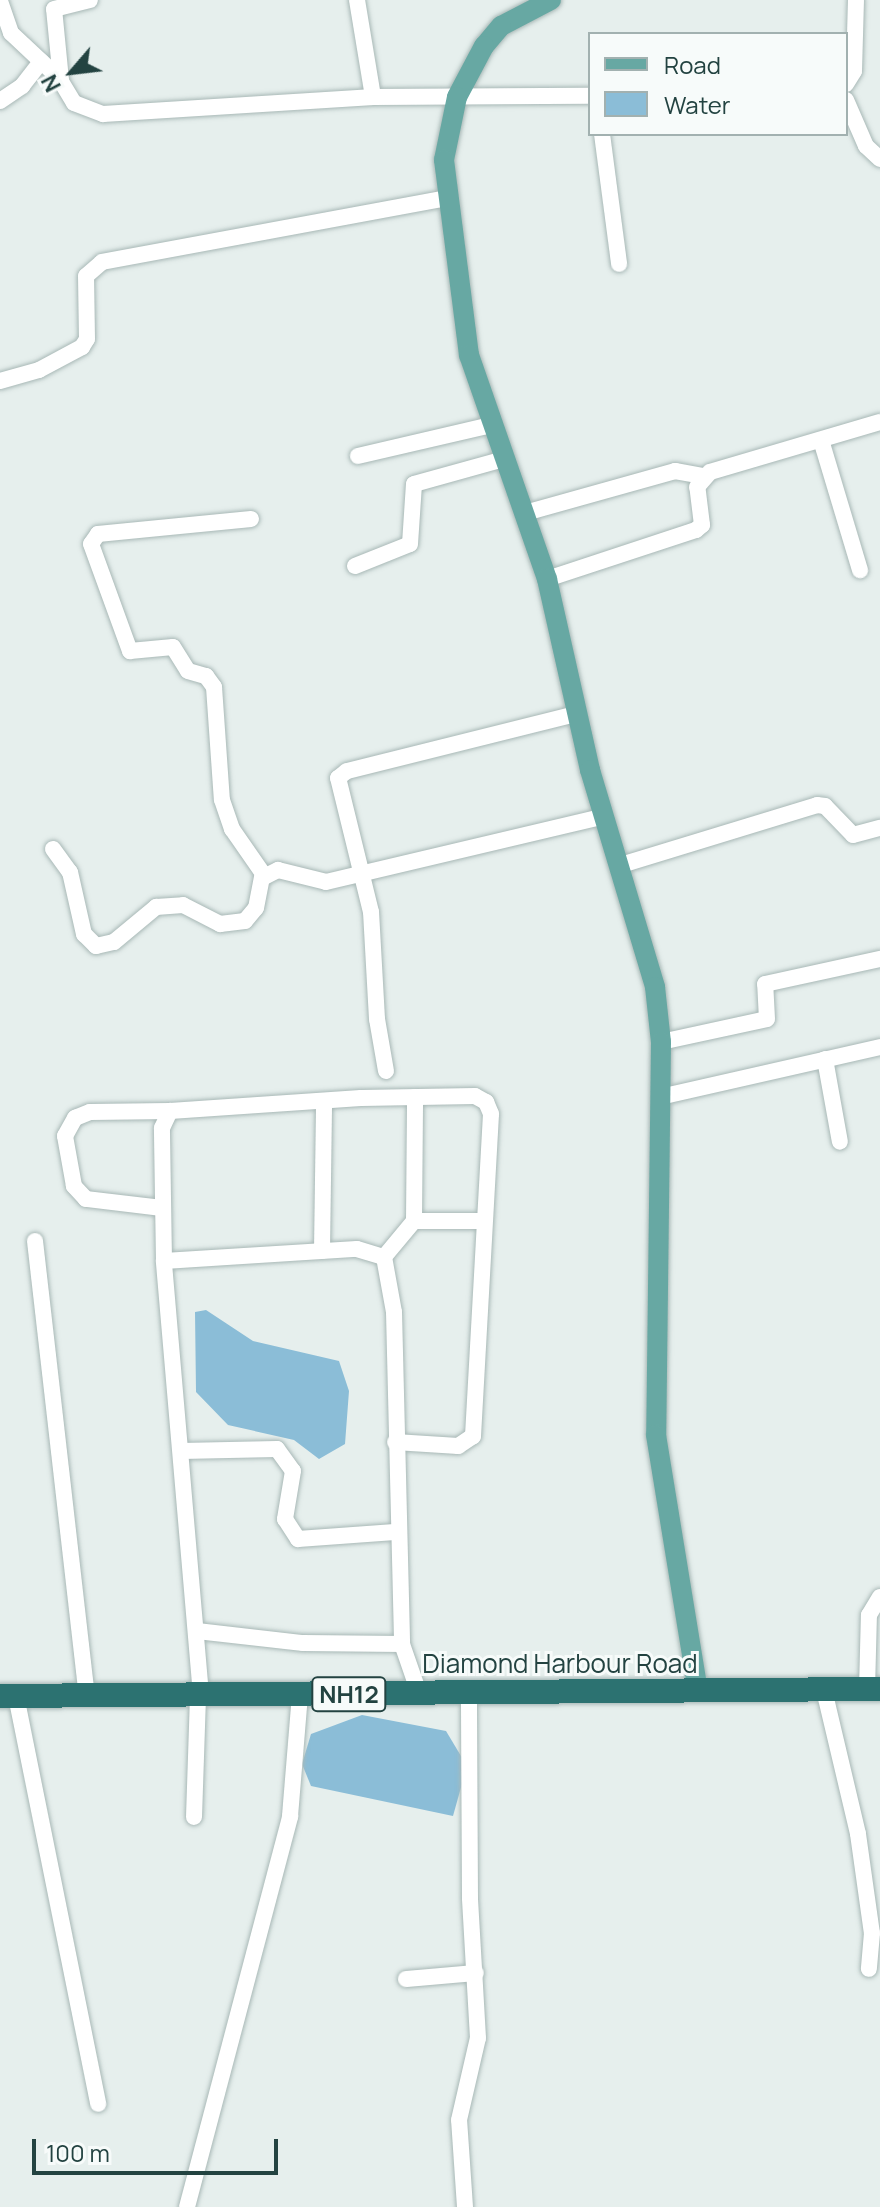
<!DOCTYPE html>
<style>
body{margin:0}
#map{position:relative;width:880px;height:2207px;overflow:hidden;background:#e6efed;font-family:Manrope,sans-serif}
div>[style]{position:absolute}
.water>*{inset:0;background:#8bbdd7}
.roads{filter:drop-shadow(0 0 2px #a8b8b6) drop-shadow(0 0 2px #a8b8b6)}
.minor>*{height:16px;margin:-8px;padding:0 8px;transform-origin:8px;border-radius:8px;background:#fff}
.major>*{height:20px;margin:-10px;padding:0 10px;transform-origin:10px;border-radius:10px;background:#67a8a3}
.highway>*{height:24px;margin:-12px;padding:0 12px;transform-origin:12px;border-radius:12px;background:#2c7271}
span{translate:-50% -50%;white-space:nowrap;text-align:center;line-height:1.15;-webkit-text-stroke:6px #f7fbfa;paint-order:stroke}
.shield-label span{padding:2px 6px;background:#f7fbfa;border:2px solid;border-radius:6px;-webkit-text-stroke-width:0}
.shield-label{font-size:24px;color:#234341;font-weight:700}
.street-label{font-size:26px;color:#234341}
.legend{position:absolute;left:588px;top:32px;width:260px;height:104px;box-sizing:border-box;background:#f7fbfa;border:2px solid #a2b1b0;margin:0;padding:10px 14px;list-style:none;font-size:24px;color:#234341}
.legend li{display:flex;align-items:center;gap:16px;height:40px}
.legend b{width:40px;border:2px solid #a2b1b0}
.north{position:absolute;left:32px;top:32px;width:80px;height:80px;-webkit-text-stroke:6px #f7fbfa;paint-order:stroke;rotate:242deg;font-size:22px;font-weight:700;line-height:32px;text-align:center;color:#234341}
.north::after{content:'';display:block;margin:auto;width:28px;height:36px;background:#234341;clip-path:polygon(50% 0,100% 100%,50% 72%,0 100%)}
.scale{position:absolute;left:32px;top:2139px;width:246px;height:36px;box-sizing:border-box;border:4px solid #234341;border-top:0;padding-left:10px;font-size:24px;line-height:28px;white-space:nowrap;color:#234341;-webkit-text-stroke:6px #f7fbfa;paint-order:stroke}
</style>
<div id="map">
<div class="water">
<div style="clip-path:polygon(206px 1310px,253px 1341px,339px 1361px,349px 1391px,345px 1444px,319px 1459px,294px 1440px,228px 1425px,196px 1392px,195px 1312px)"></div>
<div style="clip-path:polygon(362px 1715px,446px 1731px,467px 1766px,453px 1816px,311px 1786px,302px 1764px,311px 1734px)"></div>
</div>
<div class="roads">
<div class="minor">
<div style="left:357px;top:0;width:98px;rotate:80.6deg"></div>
<div style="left:0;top:1px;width:34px;rotate:71deg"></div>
<div style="left:11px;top:33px;width:66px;rotate:43.2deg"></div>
<div style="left:59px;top:78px;width:29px;rotate:59deg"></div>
<div style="left:74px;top:103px;width:31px;rotate:21deg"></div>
<div style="left:103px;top:114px;width:271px;rotate:-3.6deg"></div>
<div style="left:373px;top:97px;width:217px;rotate:-0.3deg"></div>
<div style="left:61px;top:80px;width:71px;rotate:-95.6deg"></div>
<div style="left:54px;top:9px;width:37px;rotate:-14deg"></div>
<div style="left:846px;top:84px;width:15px;rotate:-58deg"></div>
<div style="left:854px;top:71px;width:71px;rotate:-88.4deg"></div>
<div style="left:846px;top:100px;width:50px;rotate:66.5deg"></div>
<div style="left:866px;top:146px;width:19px;rotate:43deg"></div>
<div style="left:0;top:101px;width:27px;rotate:-34deg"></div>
<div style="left:22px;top:86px;width:31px;rotate:-52deg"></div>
<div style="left:602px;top:134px;width:131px;rotate:82.5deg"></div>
<div style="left:0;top:381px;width:41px;rotate:-15.8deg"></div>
<div style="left:39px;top:370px;width:49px;rotate:-28.1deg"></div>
<div style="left:82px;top:347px;width:9px;rotate:-58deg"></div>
<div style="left:87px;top:339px;width:63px;rotate:-90.9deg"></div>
<div style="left:86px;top:276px;width:21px;rotate:-41deg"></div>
<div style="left:102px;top:262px;width:352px;rotate:-10.5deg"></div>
<div style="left:821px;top:440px;width:136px;rotate:73.3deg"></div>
<div style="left:358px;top:456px;width:137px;rotate:-13.1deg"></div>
<div style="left:525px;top:513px;width:156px;rotate:-15.6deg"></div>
<div style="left:675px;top:471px;width:29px;rotate:10deg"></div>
<div style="left:251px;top:519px;width:154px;rotate:174.4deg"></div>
<div style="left:98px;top:534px;width:12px;rotate:125deg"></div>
<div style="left:91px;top:544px;width:114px;rotate:70deg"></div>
<div style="left:130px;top:651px;width:43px;rotate:-5.3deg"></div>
<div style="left:173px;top:647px;width:28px;rotate:58deg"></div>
<div style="left:188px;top:671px;width:19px;rotate:16deg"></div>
<div style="left:206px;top:676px;width:14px;rotate:54deg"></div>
<div style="left:214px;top:687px;width:113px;rotate:86deg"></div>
<div style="left:222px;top:800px;width:31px;rotate:71deg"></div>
<div style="left:232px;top:829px;width:56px;rotate:55.2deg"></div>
<div style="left:355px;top:566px;width:59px;rotate:-21.8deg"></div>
<div style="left:410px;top:544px;width:60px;rotate:-86.2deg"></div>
<div style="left:414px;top:484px;width:93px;rotate:-15.5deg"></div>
<div style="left:547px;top:579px;width:157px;rotate:-18.2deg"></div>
<div style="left:696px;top:530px;width:8px;rotate:-40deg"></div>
<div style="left:702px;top:525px;width:38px;rotate:-97deg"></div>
<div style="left:697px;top:487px;width:20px;rotate:-49deg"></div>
<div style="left:710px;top:472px;width:177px;rotate:-16.4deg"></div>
<div style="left:53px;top:849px;width:29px;rotate:54deg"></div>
<div style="left:70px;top:872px;width:64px;rotate:77.3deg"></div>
<div style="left:84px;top:934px;width:17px;rotate:45deg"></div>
<div style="left:96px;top:946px;width:18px;rotate:-13deg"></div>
<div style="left:114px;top:942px;width:55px;rotate:-39.8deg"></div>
<div style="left:156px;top:907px;width:27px;rotate:-4deg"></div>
<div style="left:183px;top:905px;width:42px;rotate:27.2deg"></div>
<div style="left:220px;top:924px;width:25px;rotate:-7deg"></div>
<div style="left:245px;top:921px;width:17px;rotate:-50deg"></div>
<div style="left:256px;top:908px;width:31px;rotate:-79deg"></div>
<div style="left:262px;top:878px;width:18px;rotate:-27deg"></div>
<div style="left:278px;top:870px;width:49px;rotate:14deg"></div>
<div style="left:326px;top:882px;width:287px;rotate:-13.3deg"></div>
<div style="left:621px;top:865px;width:205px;rotate:-17deg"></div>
<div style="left:817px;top:805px;width:8px;rotate:7deg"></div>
<div style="left:825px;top:806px;width:40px;rotate:46deg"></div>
<div style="left:853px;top:835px;width:28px;rotate:-15deg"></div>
<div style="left:661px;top:1042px;width:108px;rotate:-12.2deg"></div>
<div style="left:767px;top:1019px;width:35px;rotate:-93deg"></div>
<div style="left:765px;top:984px;width:118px;rotate:-12.3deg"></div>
<div style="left:825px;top:1059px;width:84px;rotate:79.8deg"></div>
<div style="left:386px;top:1071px;width:53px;rotate:-99.8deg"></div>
<div style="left:377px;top:1019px;width:107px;rotate:-93.2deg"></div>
<div style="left:371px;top:912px;width:138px;rotate:-103.8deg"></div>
<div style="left:338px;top:778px;width:11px;rotate:-38deg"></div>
<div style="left:347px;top:771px;width:236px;rotate:-14deg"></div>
<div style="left:660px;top:1097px;width:226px;rotate:-12.8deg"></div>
<div style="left:162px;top:1208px;width:77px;rotate:-173.2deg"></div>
<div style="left:86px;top:1199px;width:18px;rotate:-133deg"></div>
<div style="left:74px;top:1186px;width:51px;rotate:-100.2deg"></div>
<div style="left:65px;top:1136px;width:21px;rotate:-61deg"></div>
<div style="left:75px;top:1118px;width:16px;rotate:-22deg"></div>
<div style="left:90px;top:1112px;width:80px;rotate:-0.7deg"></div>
<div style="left:414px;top:1221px;width:124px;rotate:-89.5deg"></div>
<div style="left:35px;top:1241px;width:457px;rotate:83.5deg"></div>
<div style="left:322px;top:1251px;width:149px;rotate:-89.2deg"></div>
<div style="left:384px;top:1257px;width:47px;rotate:-50.2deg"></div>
<div style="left:414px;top:1221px;width:70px"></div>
<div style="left:164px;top:1261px;width:193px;rotate:-3.6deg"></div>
<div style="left:357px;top:1249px;width:28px;rotate:17deg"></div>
<div style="left:384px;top:1257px;width:56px;rotate:79.7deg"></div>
<div style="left:394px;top:1312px;width:332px;rotate:88.6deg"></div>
<div style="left:402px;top:1644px;width:52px;rotate:70.9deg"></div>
<div style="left:181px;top:1451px;width:96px;rotate:-1.2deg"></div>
<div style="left:277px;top:1449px;width:27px;rotate:54deg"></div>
<div style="left:293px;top:1471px;width:49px;rotate:99.5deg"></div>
<div style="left:285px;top:1519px;width:24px;rotate:57deg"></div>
<div style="left:298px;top:1539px;width:97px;rotate:-4.1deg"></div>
<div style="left:197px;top:1631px;width:107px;rotate:6.5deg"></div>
<div style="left:303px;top:1643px;width:99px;rotate:0.6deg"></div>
<div style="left:867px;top:1689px;width:74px;rotate:-88.5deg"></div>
<div style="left:869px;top:1615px;width:21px;rotate:-59deg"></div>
<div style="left:824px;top:1690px;width:148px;rotate:76.7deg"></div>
<div style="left:858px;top:1834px;width:100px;rotate:82deg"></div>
<div style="left:872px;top:1933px;width:36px;rotate:95deg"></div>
<div style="left:201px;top:1695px;width:436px;rotate:-94.9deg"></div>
<div style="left:164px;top:1261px;width:133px;rotate:-90.9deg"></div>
<div style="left:162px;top:1128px;width:19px;rotate:-65deg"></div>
<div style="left:170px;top:1111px;width:191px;rotate:-3.9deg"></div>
<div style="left:361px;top:1098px;width:114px;rotate:-1deg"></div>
<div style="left:475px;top:1096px;width:13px;rotate:29deg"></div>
<div style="left:486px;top:1102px;width:13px;rotate:67deg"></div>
<div style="left:491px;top:1114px;width:323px;rotate:93.2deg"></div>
<div style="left:473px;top:1436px;width:18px;rotate:146deg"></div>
<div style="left:458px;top:1446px;width:63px;rotate:-176.4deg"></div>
<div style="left:16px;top:1696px;width:416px;rotate:78.6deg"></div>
<div style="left:194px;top:1817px;width:122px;rotate:-88.1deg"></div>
<div style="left:406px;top:1979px;width:70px;rotate:-4.9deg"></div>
<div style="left:187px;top:2207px;width:404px;rotate:-75.2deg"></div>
<div style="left:290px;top:1816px;width:122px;rotate:-85.3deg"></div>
<div style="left:465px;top:2207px;width:87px;rotate:-93.9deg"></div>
<div style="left:459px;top:2120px;width:84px;rotate:-77deg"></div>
<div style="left:478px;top:2038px;width:140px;rotate:-93.3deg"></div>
<div style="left:470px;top:1898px;width:205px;rotate:-90.3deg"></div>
</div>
<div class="major">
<div style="left:551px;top:0;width:56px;rotate:152.5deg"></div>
<div style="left:501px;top:26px;width:26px;rotate:130deg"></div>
<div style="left:484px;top:46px;width:58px;rotate:117.9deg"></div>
<div style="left:457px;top:97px;width:64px;rotate:101.7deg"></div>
<div style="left:444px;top:160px;width:197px;rotate:82.7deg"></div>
<div style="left:469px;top:355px;width:237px;rotate:70.8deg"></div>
<div style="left:547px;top:579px;width:196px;rotate:77.3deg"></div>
<div style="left:590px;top:770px;width:227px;rotate:73.3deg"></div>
<div style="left:655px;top:987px;width:55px;rotate:83.8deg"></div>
<div style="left:661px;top:1042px;width:393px;rotate:90.7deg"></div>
<div style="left:656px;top:1435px;width:259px;rotate:80.7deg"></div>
</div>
<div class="highway">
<div style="left:0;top:1696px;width:880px;rotate:-0.46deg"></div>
</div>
</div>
<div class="shield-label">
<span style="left:349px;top:1694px">NH12</span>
</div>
<div class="street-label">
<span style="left:560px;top:1664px">Diamond Harbour Road</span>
</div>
<ul class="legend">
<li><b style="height:10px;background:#67a8a3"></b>Road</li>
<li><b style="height:22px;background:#8bbdd7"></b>Water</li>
</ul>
<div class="north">N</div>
<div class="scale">100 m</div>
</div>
